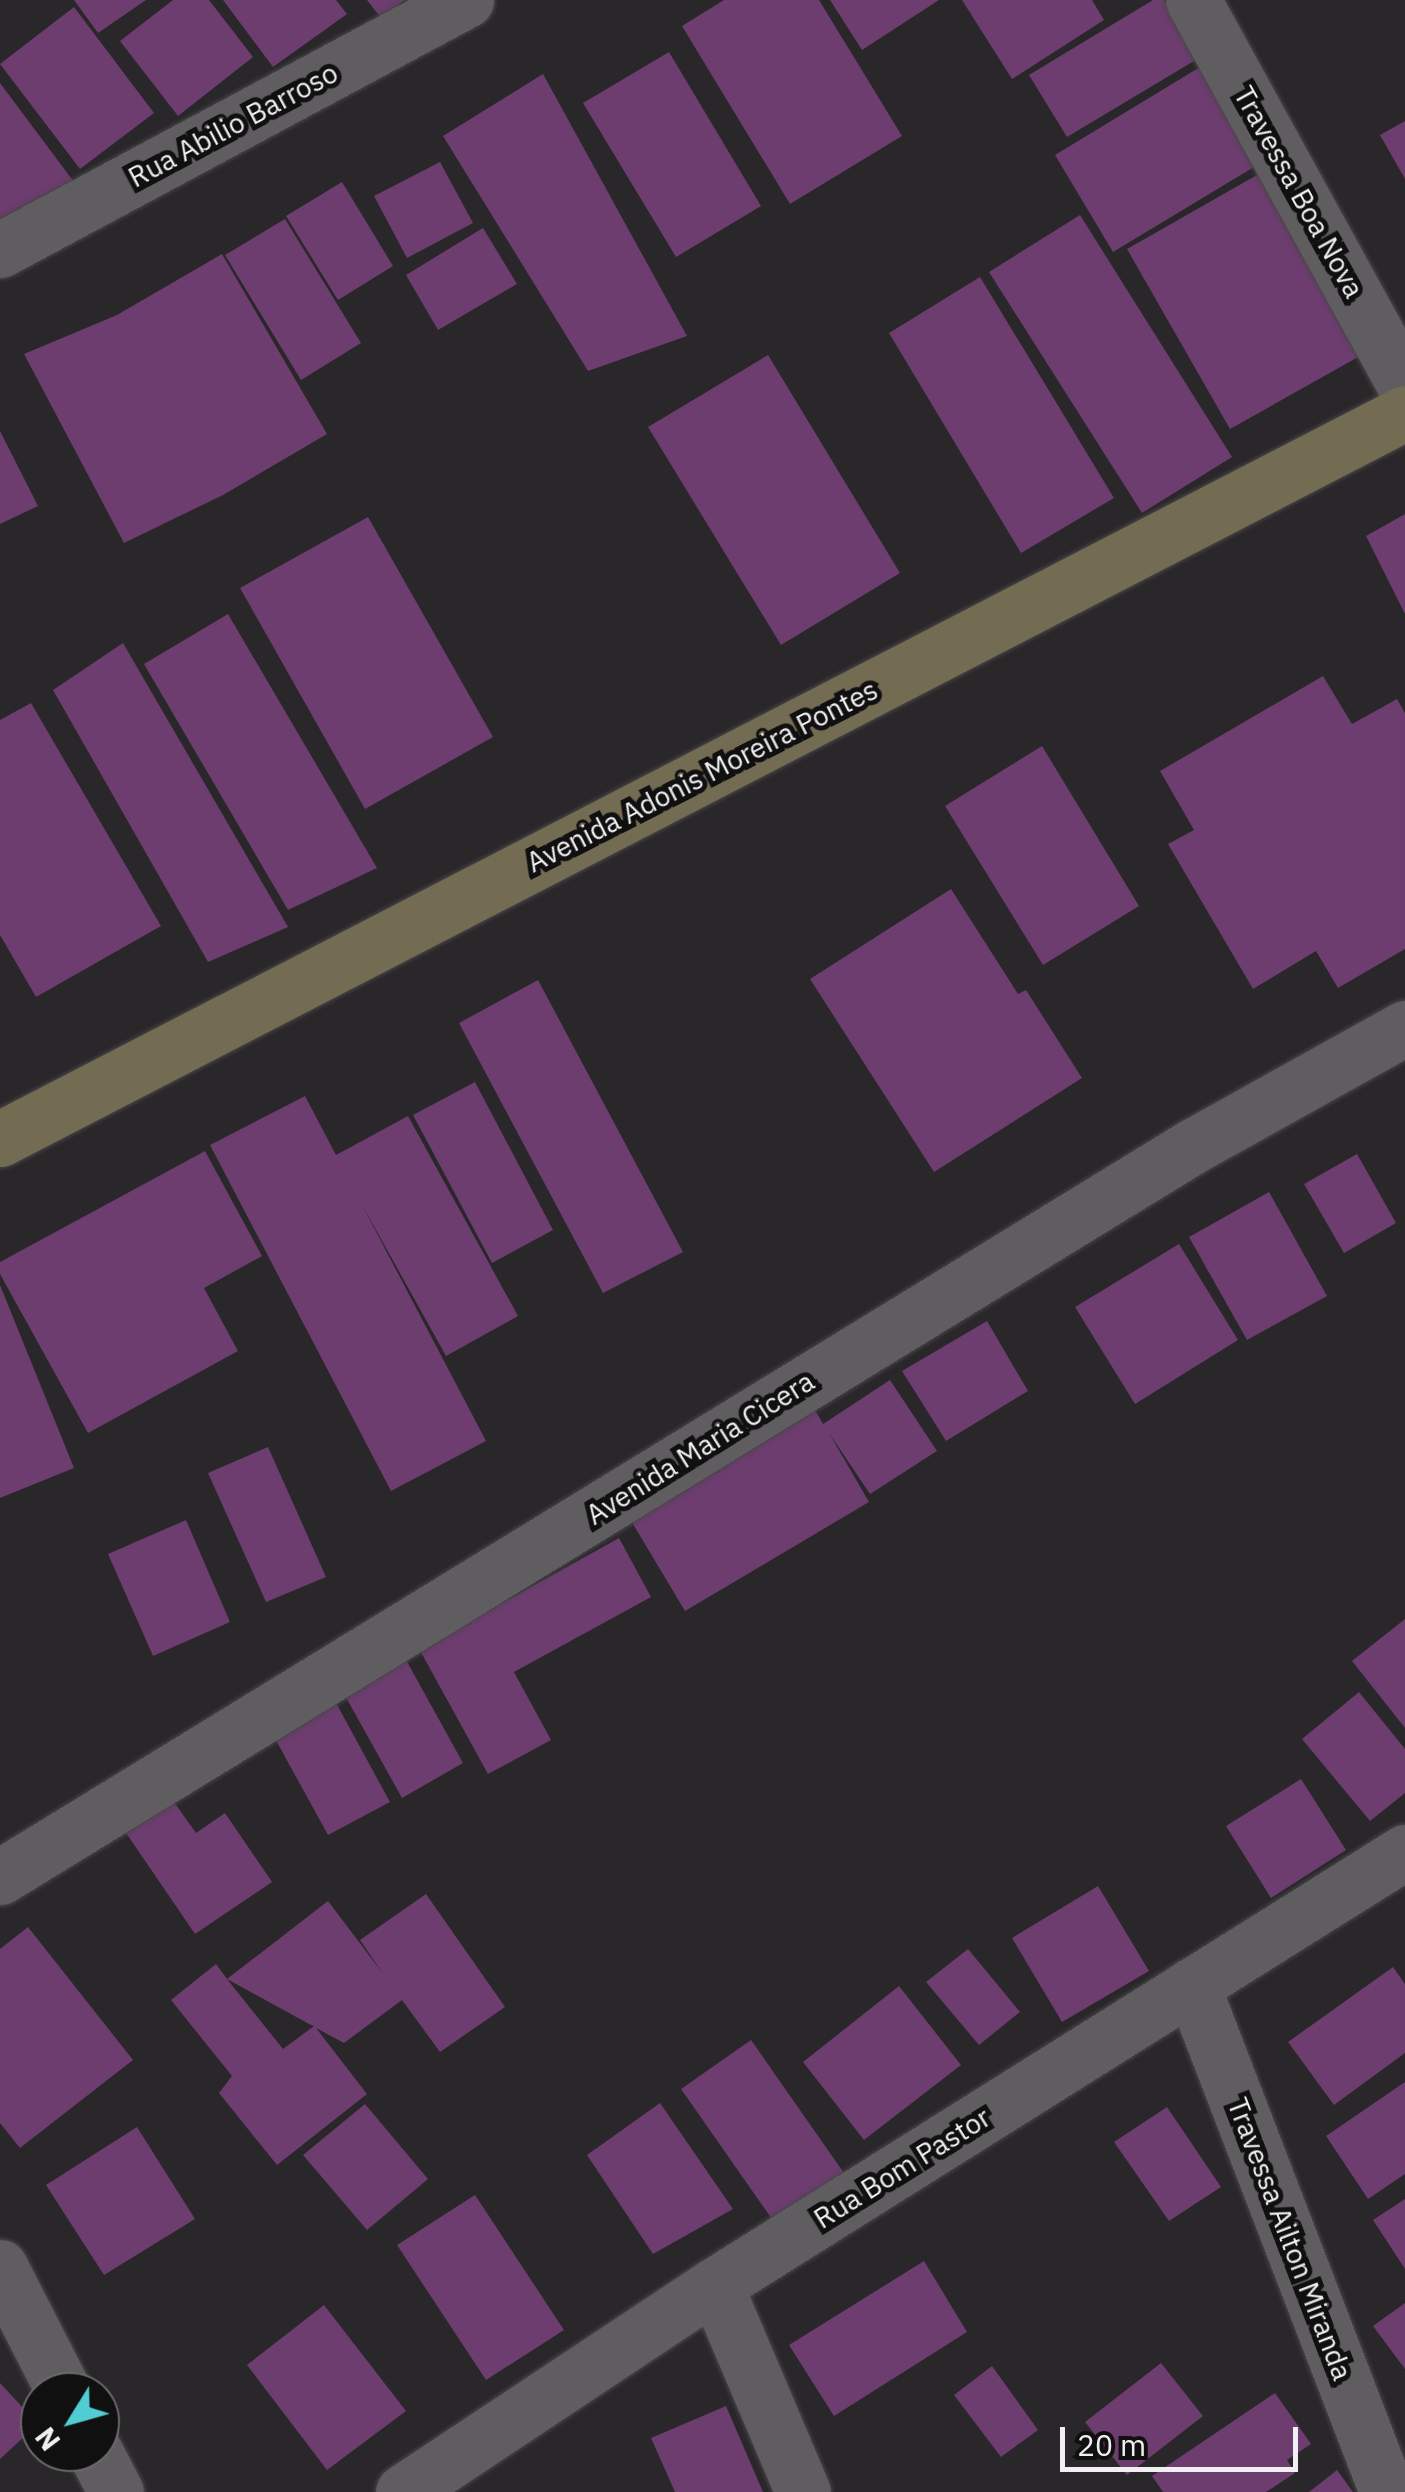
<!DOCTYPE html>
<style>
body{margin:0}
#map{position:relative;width:1405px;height:2492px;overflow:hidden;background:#292729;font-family:"IBM Plex Sans",sans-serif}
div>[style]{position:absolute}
.building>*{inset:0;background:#6d3d6f}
.roads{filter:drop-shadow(0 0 2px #484648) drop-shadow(0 0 2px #484648)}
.street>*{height:55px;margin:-27.5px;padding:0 27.5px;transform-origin:27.5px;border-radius:27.5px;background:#5f5d5f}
.secondary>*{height:55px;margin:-27.5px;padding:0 27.5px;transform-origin:27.5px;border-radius:27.5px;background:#746b53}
span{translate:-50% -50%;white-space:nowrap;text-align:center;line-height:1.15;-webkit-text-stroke:10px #111011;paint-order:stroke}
.street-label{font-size:28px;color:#f1eff1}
.north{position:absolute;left:20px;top:2372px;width:100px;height:100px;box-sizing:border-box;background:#111011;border:2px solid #6b696b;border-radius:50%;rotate:233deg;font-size:28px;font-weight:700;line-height:40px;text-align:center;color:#f1eff1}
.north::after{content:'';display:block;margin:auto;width:35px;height:45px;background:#51ccd2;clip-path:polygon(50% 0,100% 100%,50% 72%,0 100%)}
.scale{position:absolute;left:1060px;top:2427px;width:238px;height:45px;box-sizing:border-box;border:5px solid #f1eff1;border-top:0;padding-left:12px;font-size:30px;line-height:35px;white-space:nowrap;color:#f1eff1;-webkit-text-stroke:8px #111011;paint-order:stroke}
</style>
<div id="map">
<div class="building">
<div style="clip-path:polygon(74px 0,146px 0,98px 33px)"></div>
<div style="clip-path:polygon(173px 0,209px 0,253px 57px,178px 116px,120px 41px)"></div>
<div style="clip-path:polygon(223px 0,336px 0,347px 14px,273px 67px)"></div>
<div style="clip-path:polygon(367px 0,405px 0,381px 18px)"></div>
<div style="clip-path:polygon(724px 0,819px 0,902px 136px,790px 204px,682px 26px)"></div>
<div style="clip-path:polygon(830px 0,939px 0,862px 50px)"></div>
<div style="clip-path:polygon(962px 0,1092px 0,1104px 20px,1012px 79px)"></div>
<div style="clip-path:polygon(1153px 0,1164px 0,1199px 58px,1067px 137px,1029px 75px)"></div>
<div style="clip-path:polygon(74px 7px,154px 113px,80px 169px,0 64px)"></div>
<div style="clip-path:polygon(669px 52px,761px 206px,676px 257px,583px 103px)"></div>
<div style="clip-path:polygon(1200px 67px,1259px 164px,1113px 252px,1055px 155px)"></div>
<div style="clip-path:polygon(543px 74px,687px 336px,588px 371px,443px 136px)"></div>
<div style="clip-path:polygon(0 83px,74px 182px,0 234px)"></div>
<div style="clip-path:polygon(1405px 121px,1405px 179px,1380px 135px)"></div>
<div style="clip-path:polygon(440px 162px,473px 223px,407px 258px,374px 196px)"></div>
<div style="clip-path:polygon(1264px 171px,1367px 352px,1230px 429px,1127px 249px)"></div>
<div style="clip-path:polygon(342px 182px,393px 266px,338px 300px,286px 216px)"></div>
<div style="clip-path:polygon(1080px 215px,1232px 457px,1142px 513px,989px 272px)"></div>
<div style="clip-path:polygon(285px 219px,361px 343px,301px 380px,225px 255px)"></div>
<div style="clip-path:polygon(483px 228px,517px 284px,438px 330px,406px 275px)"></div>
<div style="clip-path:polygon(222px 254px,327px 434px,223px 495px,124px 543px,24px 354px,117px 315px)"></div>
<div style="clip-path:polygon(980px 277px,1114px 498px,1021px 553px,889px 333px)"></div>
<div style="clip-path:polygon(768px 355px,900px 573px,781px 645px,648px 427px)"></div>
<div style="clip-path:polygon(0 431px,38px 506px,0 524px)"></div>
<div style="clip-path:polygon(1405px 514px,1405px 614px,1366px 536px)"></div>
<div style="clip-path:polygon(368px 517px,493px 737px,365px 809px,240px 588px)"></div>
<div style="clip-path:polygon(228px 614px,377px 868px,288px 910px,144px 664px)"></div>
<div style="clip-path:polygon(123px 643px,288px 927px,208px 962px,53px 690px)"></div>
<div style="clip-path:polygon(1323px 676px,1352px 724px,1397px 699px,1405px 713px,1405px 949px,1338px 988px,1316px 951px,1253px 989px,1168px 844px,1194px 830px,1160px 771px)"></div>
<div style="clip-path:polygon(31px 703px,161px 926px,36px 997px,0 935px,0 720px)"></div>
<div style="clip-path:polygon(1042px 746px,1139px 906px,1043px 965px,945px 806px)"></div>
<div style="clip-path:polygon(951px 889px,1018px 994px,1026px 990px,1082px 1078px,934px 1172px,810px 979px)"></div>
<div style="clip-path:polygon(538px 980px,683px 1252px,603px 1293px,459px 1023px)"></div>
<div style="clip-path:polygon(475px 1082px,553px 1230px,492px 1263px,413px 1115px)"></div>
<div style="clip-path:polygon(305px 1096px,336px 1155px,408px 1116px,518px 1316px,446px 1356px,361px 1203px,486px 1441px,391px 1491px,210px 1145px)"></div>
<div style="clip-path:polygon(205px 1151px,262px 1256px,204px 1288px,238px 1351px,88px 1433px,0 1274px,0 1262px)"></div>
<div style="clip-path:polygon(1357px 1154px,1396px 1223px,1344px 1253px,1304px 1184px)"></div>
<div style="clip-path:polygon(1269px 1192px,1327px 1296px,1247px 1340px,1189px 1237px)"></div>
<div style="clip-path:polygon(1179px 1244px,1238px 1340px,1135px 1404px,1075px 1307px)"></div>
<div style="clip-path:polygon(0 1285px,74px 1468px,0 1498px)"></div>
<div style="clip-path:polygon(987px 1321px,1028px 1391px,946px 1441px,902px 1371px)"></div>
<div style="clip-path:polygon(890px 1380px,937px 1451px,870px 1494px,829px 1433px,869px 1502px,685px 1611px,630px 1519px,815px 1410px,823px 1424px)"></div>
<div style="clip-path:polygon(268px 1447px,326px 1577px,266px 1602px,208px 1473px)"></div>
<div style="clip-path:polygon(186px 1520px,230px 1622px,153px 1656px,108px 1554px)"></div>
<div style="clip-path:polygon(619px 1538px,651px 1597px,514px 1672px,551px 1740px,488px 1774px,412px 1636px,476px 1601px,484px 1613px)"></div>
<div style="clip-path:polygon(1405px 1619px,1405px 1728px,1352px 1661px)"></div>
<div style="clip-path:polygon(400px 1649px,463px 1763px,402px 1798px,338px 1683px)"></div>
<div style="clip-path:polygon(329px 1690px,390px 1802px,328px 1835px,267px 1724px)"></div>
<div style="clip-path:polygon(1359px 1692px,1405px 1749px,1405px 1793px,1370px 1821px,1302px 1739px)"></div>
<div style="clip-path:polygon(1301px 1779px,1346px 1850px,1271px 1898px,1226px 1826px)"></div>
<div style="clip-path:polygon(169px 1795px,196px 1833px,225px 1813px,272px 1882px,195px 1934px,122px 1827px)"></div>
<div style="clip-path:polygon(1098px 1886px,1149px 1971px,1062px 2022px,1012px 1938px)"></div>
<div style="clip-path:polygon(evenodd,426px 1894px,505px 2007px,440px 2052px,402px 2000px,344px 2043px,316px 2028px,367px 2094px,277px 2165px,219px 2093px,232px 2076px,171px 2000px,216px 1964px,227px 1979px,328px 1901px,384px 1975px,360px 1940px,426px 1894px,227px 1979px,309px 2024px,314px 2026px,283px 2049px,227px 1979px)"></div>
<div style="clip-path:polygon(28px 1927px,133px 2060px,20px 2148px,0 2123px,0 1949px)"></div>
<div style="clip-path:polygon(968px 1949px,1020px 2012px,979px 2045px,926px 1982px)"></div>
<div style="clip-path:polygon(1393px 1967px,1405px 1984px,1405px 2053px,1334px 2105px,1288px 2042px)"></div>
<div style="clip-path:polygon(899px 1986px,961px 2065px,864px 2140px,803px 2062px)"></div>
<div style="clip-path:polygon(751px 2040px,844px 2173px,774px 2222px,681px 2089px)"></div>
<div style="clip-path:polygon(1405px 2082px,1405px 2174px,1368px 2199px,1326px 2136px)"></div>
<div style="clip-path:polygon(660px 2103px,733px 2209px,653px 2254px,587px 2155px)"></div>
<div style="clip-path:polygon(365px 2104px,428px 2179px,367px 2230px,303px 2155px)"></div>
<div style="clip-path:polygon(1167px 2107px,1221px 2187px,1169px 2221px,1114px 2142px)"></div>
<div style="clip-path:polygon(137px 2127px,195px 2219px,104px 2275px,46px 2185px)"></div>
<div style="clip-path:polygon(475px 2195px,564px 2330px,486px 2380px,397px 2245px)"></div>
<div style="clip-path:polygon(1405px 2199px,1405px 2269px,1373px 2220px)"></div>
<div style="clip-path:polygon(924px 2261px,967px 2332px,834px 2416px,789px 2345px)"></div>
<div style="clip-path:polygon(1405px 2303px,1405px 2369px,1373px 2326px)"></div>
<div style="clip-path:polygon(324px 2305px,406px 2411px,327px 2470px,247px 2365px)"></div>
<div style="clip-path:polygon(1161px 2363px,1203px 2416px,1127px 2475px,1085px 2422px)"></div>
<div style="clip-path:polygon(992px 2366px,1038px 2430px,1001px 2457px,954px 2395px)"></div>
<div style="clip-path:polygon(0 2383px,38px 2424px,0 2459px)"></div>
<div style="clip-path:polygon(1275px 2393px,1311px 2444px,1287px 2460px,1295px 2473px,1266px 2492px,1163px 2492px,1152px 2476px)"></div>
<div style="clip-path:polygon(726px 2406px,763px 2492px,675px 2492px,651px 2438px)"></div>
<div style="clip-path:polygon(1337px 2470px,1353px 2492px,1309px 2492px)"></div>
</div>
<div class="roads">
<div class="street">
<div style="left:1193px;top:0;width:440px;rotate:61.2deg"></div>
<div style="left:0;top:250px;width:529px;rotate:-28.21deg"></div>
<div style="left:0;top:1877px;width:1399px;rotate:-31.5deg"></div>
<div style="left:1193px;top:1146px;width:243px;rotate:-29.1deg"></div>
<div style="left:1192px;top:1985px;width:543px;rotate:68.96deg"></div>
<div style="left:0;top:2267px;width:140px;rotate:62.9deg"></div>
<div style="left:715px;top:2285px;width:225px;rotate:67deg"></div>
<div style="left:95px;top:2452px;width:45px;rotate:62.3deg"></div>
<div style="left:403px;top:2492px;width:374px;rotate:-33.6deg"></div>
<div style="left:715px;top:2285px;width:815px;rotate:-32.11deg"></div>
</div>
<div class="secondary">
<div style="left:0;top:1139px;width:1581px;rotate:-27.33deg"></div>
</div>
</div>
<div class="street-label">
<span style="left:233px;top:125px;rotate:-28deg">Rua Abilio Barroso</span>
<span style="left:1299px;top:192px;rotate:61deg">Travessa Boa Nova</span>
<span style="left:702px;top:776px;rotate:-27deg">Avenida Adonis Moreira Pontes</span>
<span style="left:700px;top:1448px;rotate:-32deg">Avenida Maria Cicera</span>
<span style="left:902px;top:2168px;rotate:-32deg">Rua Bom Pastor</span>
<span style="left:1290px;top:2239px;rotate:69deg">Travessa Ailton Miranda</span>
</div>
<div class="north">N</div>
<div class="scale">20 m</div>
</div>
